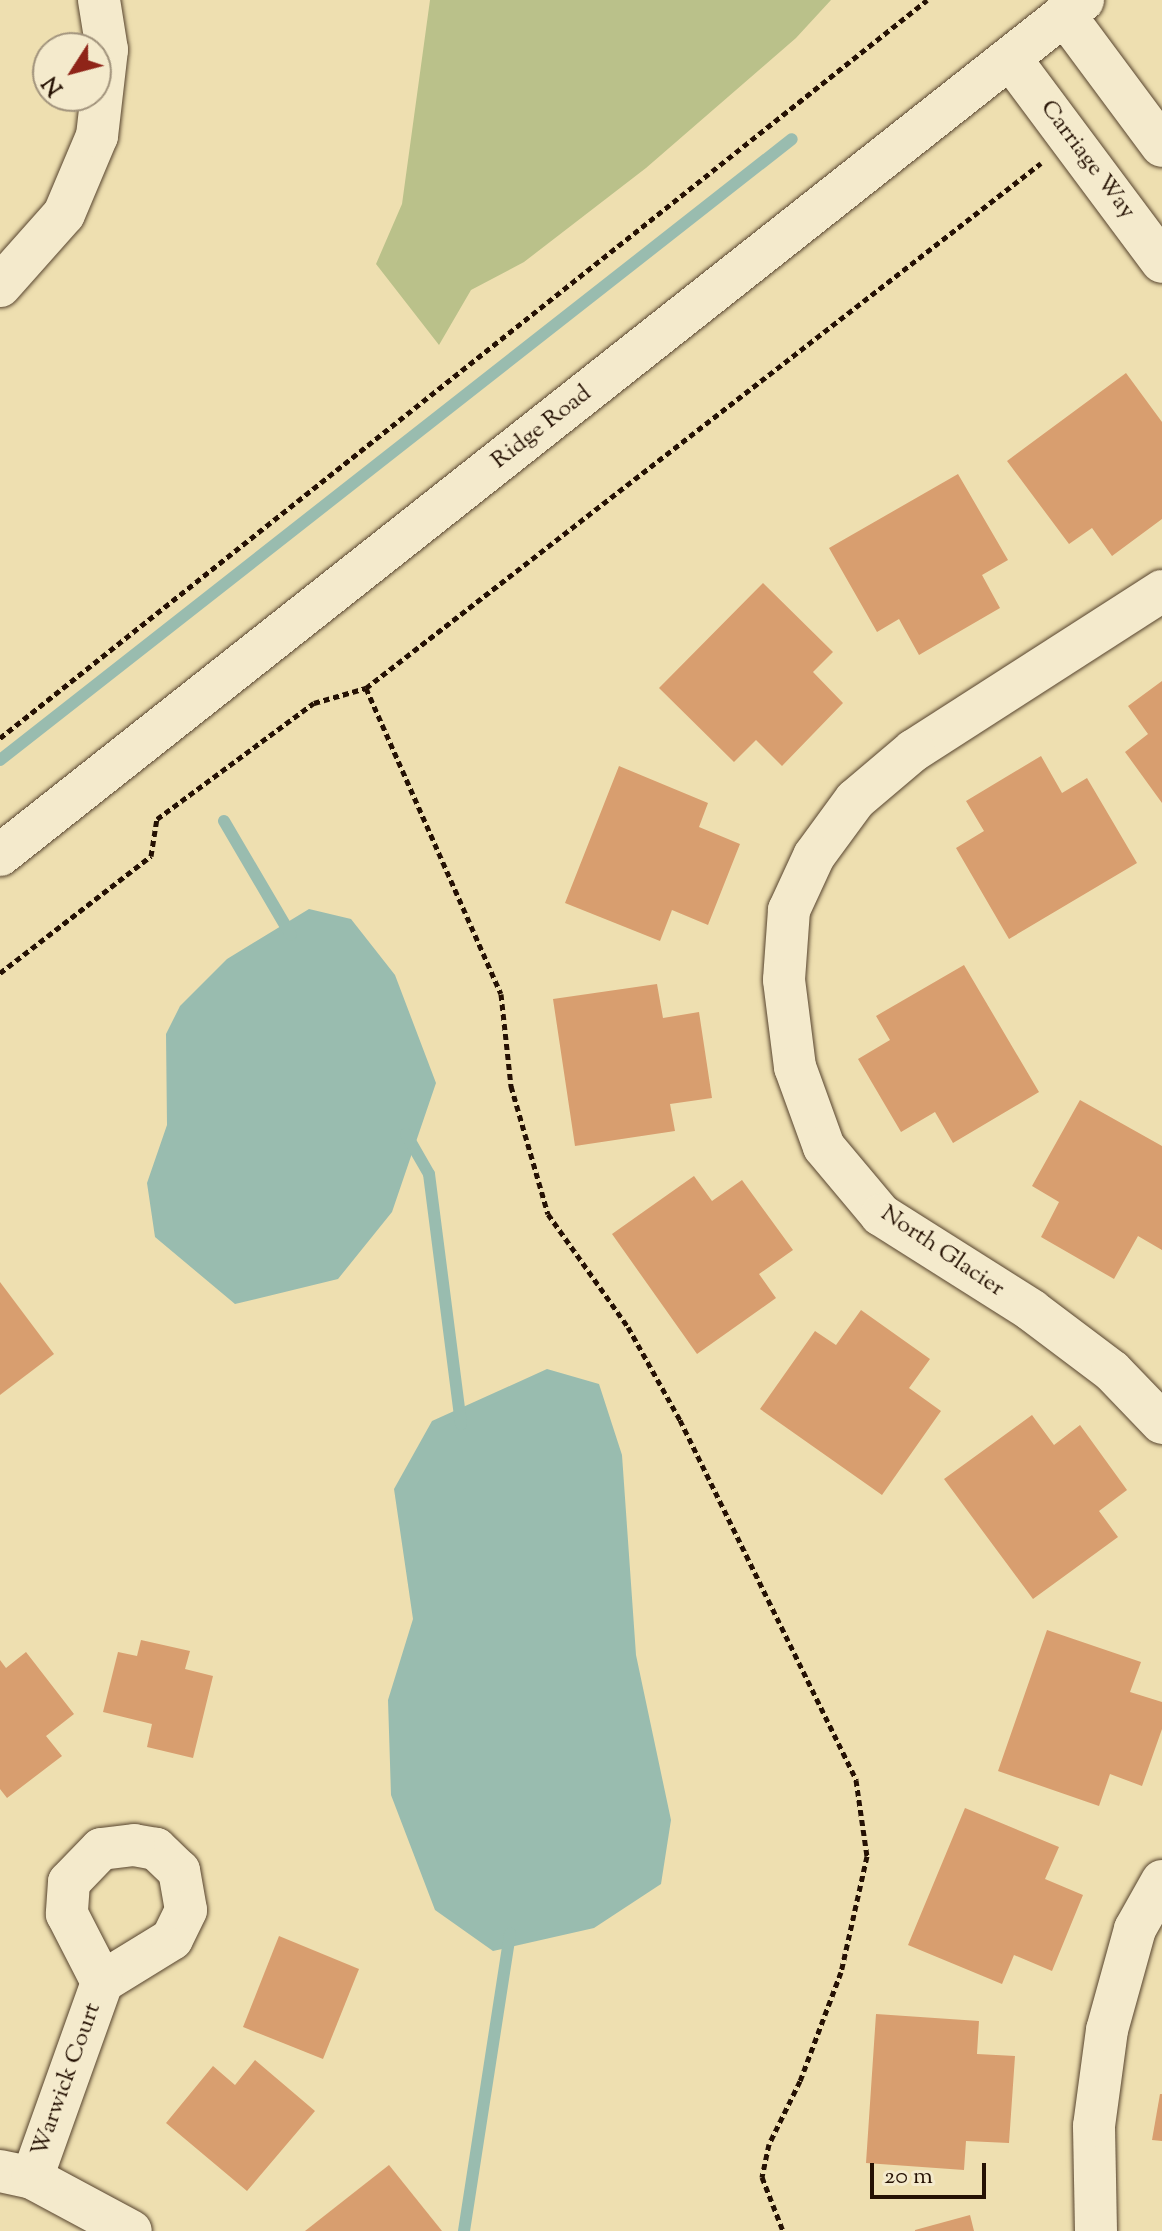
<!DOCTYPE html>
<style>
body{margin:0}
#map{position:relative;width:1162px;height:2231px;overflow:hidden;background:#eedfb0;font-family:"Sorts Mill Goudy",serif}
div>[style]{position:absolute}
.green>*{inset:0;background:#bac18a}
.water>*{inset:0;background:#99bcaf}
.stream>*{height:12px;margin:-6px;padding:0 6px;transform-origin:6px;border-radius:6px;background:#99bcaf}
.building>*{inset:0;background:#d89e6f}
.path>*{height:5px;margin-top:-2.5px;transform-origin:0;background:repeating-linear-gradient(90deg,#251103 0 6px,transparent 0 10px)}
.roads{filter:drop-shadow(0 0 2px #57442e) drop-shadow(0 0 2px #57442e)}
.minor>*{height:42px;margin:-21px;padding:0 21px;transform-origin:21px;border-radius:21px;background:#f4eacc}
span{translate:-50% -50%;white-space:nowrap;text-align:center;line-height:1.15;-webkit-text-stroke:6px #f4eacc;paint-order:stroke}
.street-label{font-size:24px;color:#251103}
.north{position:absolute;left:32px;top:32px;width:80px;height:80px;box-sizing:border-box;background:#f4eacc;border:2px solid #a1937c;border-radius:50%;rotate:234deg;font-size:22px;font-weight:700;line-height:32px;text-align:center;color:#251103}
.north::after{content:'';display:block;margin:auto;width:28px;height:36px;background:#8f2418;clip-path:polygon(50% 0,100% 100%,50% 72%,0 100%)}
.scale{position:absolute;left:870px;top:2163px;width:116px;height:36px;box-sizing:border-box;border:4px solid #251103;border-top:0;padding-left:10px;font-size:24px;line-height:28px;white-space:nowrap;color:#251103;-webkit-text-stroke:6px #f4eacc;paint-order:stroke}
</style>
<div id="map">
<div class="green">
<div style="clip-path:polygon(430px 0,831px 0,796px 38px,646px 168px,524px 262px,471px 290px,439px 345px,376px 264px,402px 204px)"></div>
</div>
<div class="water">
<div style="clip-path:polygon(309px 909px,351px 919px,395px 975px,436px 1083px,392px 1212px,338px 1279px,235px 1304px,155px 1237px,147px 1183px,167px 1125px,166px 1034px,180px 1006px,227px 959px)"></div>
<div style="clip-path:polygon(547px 1369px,599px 1384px,622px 1455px,636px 1655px,671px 1820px,661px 1884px,594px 1928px,493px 1951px,435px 1910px,391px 1795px,388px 1700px,413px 1619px,394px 1489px,432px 1421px)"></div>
</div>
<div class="stream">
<div style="left:0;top:760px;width:1006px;rotate:-38.1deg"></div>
<div style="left:224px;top:821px;width:132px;rotate:59.6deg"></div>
<div style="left:406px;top:1134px;width:46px;rotate:60.1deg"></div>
<div style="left:429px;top:1174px;width:252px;rotate:82.7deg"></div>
<div style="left:464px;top:2231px;width:301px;rotate:-81.2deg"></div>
</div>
<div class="building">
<div style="clip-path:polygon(1126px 373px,1162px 422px,1162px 519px,1112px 556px,1092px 528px,1069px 544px,1007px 461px)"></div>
<div style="clip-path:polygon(958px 474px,1008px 560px,982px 575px,1000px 608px,919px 655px,899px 619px,877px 632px,829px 548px)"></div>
<div style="clip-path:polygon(763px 583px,833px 652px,813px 672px,843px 703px,782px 766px,756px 740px,734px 762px,659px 688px)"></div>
<div style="clip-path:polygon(1162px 681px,1162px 803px,1125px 752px,1148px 734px,1128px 706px)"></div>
<div style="clip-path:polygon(1041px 756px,1062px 793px,1087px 778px,1137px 863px,1009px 939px,956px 848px,984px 831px,966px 801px)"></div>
<div style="clip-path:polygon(619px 766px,708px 803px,699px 827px,740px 844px,708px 925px,672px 910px,660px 941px,565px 903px)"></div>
<div style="clip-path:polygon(964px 965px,1039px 1092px,953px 1143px,935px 1112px,901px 1132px,858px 1059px,890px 1040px,876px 1016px)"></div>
<div style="clip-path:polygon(657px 984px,663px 1018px,699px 1012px,712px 1098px,670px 1104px,675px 1131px,575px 1146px,553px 999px)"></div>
<div style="clip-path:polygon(1080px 1100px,1162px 1146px,1162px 1250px,1138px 1236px,1114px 1279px,1041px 1237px,1059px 1202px,1032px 1186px)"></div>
<div style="clip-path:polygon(694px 1176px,712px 1201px,742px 1180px,793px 1250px,759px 1274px,776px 1298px,697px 1354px,612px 1234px)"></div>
<div style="clip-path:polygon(0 1282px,54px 1354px,0 1395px)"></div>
<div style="clip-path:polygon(861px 1310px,930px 1359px,909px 1388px,941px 1411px,882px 1495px,760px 1409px,815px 1331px,836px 1345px)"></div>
<div style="clip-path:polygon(1032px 1415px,1054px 1445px,1080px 1425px,1127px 1490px,1099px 1511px,1118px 1537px,1033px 1599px,944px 1479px)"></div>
<div style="clip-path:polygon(1047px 1630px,1141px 1662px,1130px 1692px,1162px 1702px,1162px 1729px,1142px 1786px,1110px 1774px,1099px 1806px,998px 1771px)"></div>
<div style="clip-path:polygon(141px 1640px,190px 1651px,185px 1669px,213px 1676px,193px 1758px,147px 1747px,152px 1724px,103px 1712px,118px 1652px,137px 1656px)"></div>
<div style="clip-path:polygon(26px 1652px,74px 1714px,46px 1736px,62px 1756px,7px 1798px,0 1789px,0 1660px,6px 1668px)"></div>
<div style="clip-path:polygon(965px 1808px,1059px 1847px,1045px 1879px,1083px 1895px,1052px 1971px,1014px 1955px,1002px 1984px,908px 1945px)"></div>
<div style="clip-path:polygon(279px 1936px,359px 1969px,323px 2059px,243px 2027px)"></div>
<div style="clip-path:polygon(876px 2014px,979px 2021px,977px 2054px,1015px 2056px,1009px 2143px,966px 2141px,964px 2170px,866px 2163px)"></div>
<div style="clip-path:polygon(255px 2060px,315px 2111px,247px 2191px,166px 2123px,213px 2066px,235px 2085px)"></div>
<div style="clip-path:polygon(1160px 2094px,1162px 2094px,1162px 2141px,1152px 2140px)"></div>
<div style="clip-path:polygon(389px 2165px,442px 2231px,305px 2231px)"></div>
<div style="clip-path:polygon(970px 2215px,974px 2231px,915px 2231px,915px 2230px)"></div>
</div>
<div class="path">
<div style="left:366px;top:688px;width:334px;rotate:66.2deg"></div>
<div style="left:501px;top:994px;width:93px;rotate:83.8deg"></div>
<div style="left:511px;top:1086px;width:133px;rotate:73.9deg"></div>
<div style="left:548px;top:1214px;width:138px;rotate:54.7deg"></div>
<div style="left:628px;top:1327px;width:107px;rotate:60.8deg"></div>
<div style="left:680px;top:1420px;width:401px;rotate:63.9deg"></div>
<div style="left:856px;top:1780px;width:77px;rotate:81.8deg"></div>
<div style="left:867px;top:1856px;width:119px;rotate:102.6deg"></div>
<div style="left:841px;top:1972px;width:116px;rotate:110.6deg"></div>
<div style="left:800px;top:2081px;width:70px;rotate:116.2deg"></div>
<div style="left:769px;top:2144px;width:34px;rotate:102deg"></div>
<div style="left:762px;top:2177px;width:58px;rotate:68.7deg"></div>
<div style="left:0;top:738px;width:1185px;rotate:-38.52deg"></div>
<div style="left:0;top:973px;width:191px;rotate:-37.8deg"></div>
<div style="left:151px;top:856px;width:37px;rotate:-81deg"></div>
<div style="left:157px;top:819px;width:195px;rotate:-36.5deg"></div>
<div style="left:314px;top:703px;width:54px;rotate:-16.1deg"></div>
<div style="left:366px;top:688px;width:855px;rotate:-37.87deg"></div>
</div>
<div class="roads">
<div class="minor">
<div style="left:1064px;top:14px;width:164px;rotate:53.4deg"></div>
<div style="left:1010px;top:58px;width:254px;rotate:53.3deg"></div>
<div style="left:0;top:286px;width:96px;rotate:-48.4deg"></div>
<div style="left:64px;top:214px;width:85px;rotate:-67.1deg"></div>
<div style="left:97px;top:136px;width:87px;rotate:-83.4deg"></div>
<div style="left:107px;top:50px;width:51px;rotate:-99.1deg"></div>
<div style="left:1162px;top:591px;width:295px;rotate:147.3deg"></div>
<div style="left:914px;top:750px;width:77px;rotate:139.7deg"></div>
<div style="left:855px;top:800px;width:69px;rotate:126.2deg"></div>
<div style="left:814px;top:856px;width:60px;rotate:114.8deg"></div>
<div style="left:789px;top:910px;width:70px;rotate:94.1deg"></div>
<div style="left:784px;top:980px;width:88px;rotate:82.8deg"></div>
<div style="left:795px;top:1067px;width:85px;rotate:70.1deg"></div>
<div style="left:824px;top:1147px;width:89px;rotate:50deg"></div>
<div style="left:881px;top:1215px;width:178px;rotate:32.3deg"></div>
<div style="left:1031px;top:1310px;width:101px;rotate:37deg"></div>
<div style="left:1112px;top:1371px;width:72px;rotate:46.1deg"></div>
<div style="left:0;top:855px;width:1380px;rotate:-38.29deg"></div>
<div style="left:0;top:2171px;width:33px;rotate:12deg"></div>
<div style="left:32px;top:2178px;width:112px;rotate:28.2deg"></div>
<div style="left:32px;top:2178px;width:208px;rotate:-70.3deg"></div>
<div style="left:102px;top:1982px;width:82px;rotate:-31.6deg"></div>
<div style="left:172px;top:1939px;width:32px;rotate:-64deg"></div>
<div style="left:186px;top:1910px;width:40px;rotate:-100deg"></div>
<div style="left:179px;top:1871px;width:32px;rotate:-136deg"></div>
<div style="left:156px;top:1849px;width:22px;rotate:-170deg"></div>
<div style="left:134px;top:1845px;width:33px;rotate:173deg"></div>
<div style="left:101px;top:1849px;width:46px;rotate:134.1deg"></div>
<div style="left:69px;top:1882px;width:32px;rotate:94deg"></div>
<div style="left:67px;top:1914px;width:76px;rotate:62.8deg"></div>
<div style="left:1096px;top:2231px;width:105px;rotate:-91.1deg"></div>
<div style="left:1094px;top:2126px;width:97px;rotate:-82.3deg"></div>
<div style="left:1107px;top:2030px;width:105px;rotate:-74.5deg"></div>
<div style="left:1135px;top:1929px;width:55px;rotate:-60.6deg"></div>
</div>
</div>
<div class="street-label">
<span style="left:1087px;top:160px;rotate:53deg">Carriage Way</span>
<span style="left:542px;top:428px;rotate:-38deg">Ridge Road</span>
<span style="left:942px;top:1252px;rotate:34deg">North Glacier</span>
<span style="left:67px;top:2080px;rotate:-70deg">Warwick Court</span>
</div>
<div class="north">N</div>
<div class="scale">20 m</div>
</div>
